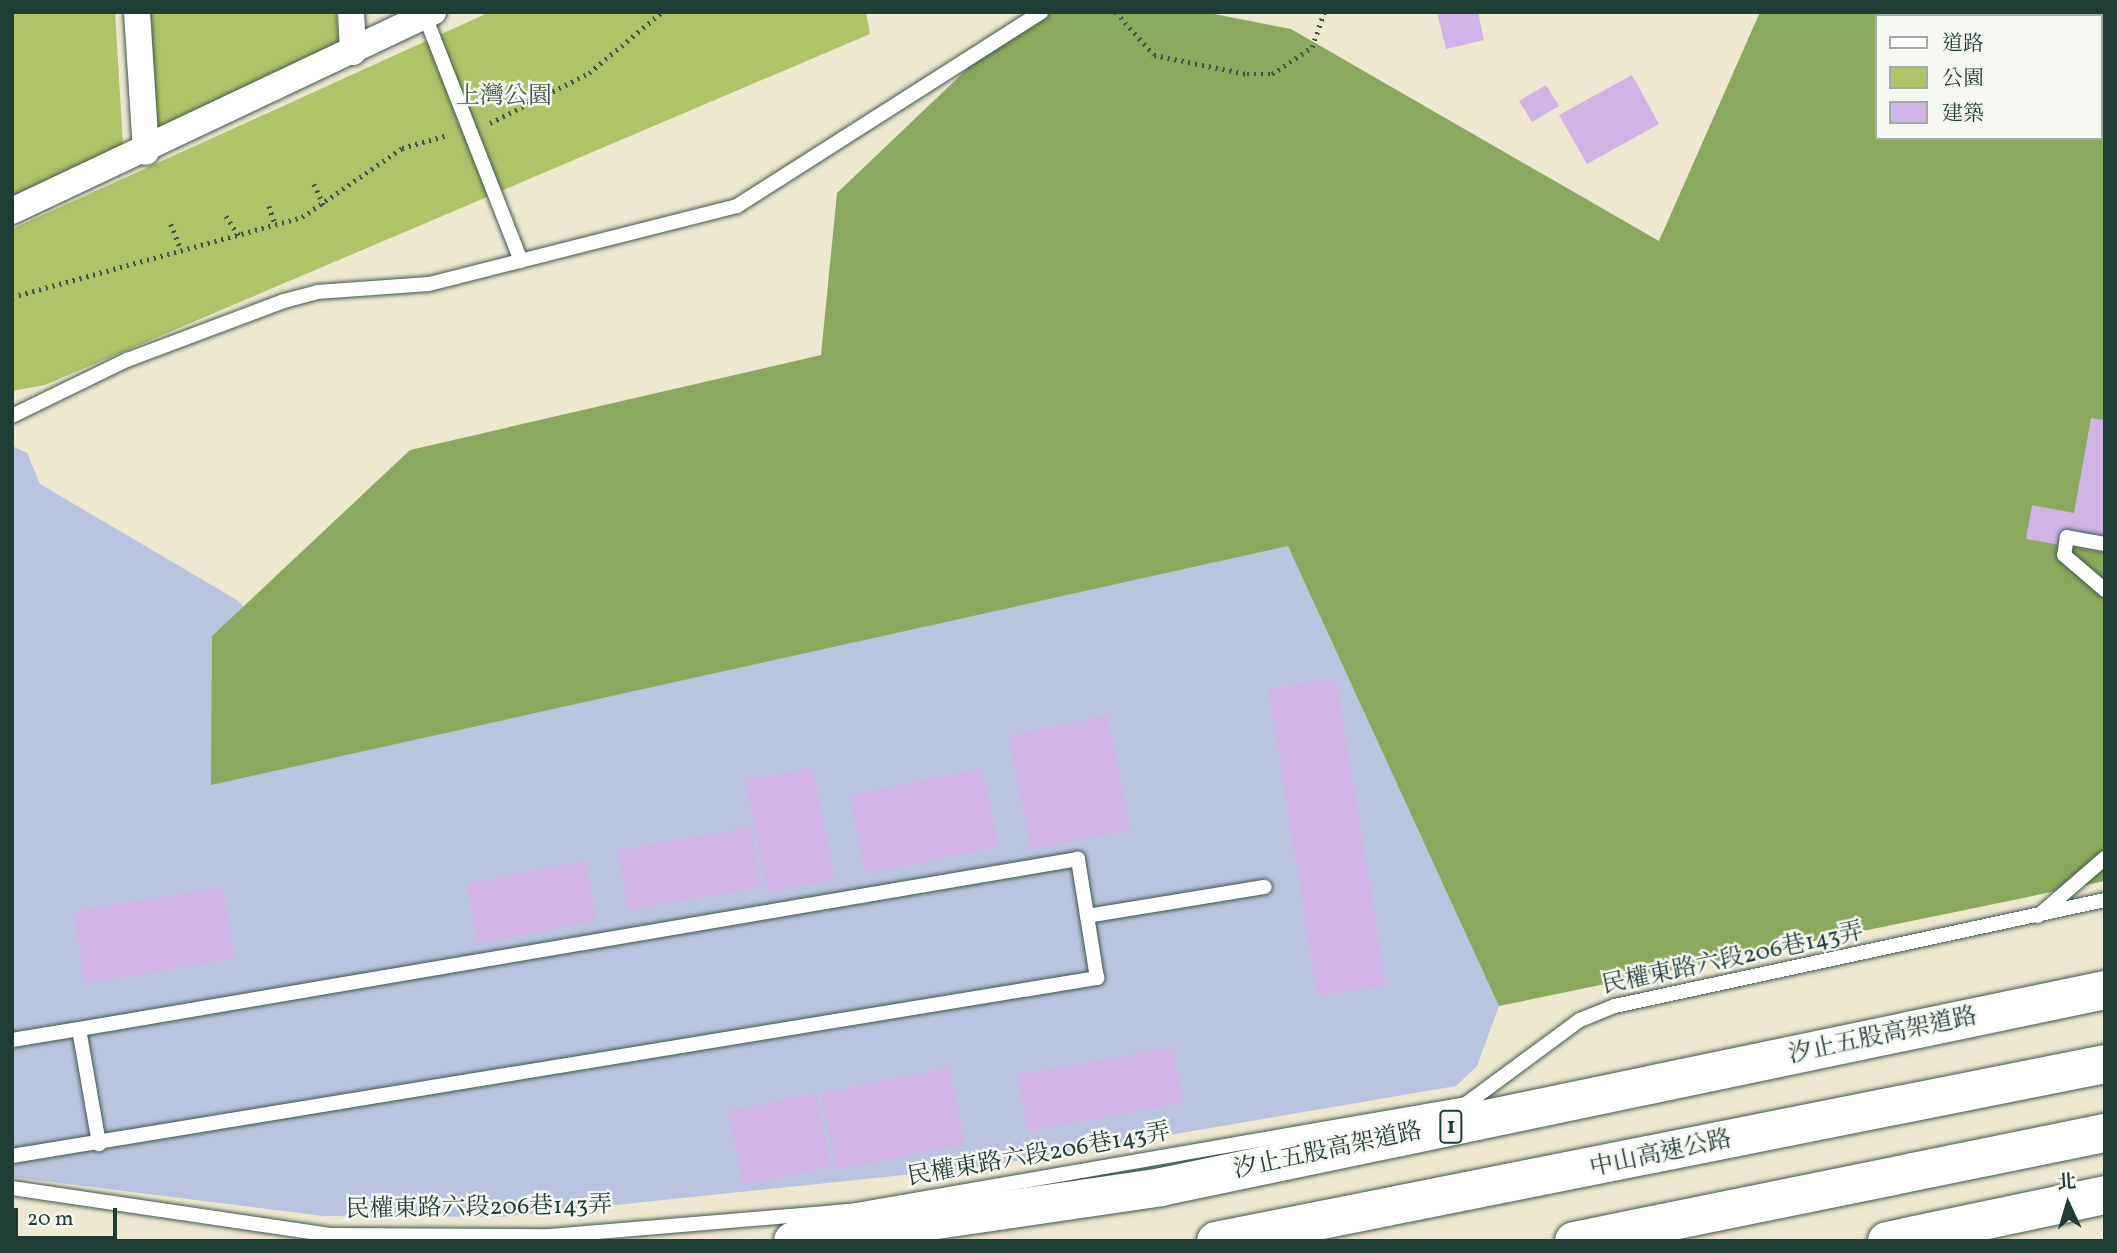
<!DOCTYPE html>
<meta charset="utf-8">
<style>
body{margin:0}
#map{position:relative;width:2117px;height:1253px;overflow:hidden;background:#eee8d1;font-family:Vollkorn,"Noto Serif TC",serif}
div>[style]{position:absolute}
.industrial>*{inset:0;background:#bac4de}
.green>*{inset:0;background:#afc367}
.forest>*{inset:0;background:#8ba95c}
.building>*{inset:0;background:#d0b4e6}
.path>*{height:4.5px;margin-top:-2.25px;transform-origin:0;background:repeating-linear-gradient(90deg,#3e574c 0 2px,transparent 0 7px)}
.roads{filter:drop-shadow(0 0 2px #3e574c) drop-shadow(0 0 2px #3e574c)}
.lane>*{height:14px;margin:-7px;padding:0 7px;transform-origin:7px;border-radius:7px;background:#fff}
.street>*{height:26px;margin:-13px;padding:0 13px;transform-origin:13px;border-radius:13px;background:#fff}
.highway>*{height:38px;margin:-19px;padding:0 19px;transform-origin:19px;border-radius:19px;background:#fff}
span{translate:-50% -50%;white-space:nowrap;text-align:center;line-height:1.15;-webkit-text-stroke:5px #f6f6f2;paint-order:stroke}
.shield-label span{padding:2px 5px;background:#f6f6f2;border:2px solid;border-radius:5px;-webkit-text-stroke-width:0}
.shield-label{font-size:23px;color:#1f3d34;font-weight:700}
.park-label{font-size:24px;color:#435e41}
.street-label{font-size:24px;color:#1f3d34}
.frame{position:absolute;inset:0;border:14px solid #1f3d34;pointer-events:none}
.legend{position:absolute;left:1875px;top:14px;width:228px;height:126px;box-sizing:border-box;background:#f6f6f2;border:2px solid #a0aca6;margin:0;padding:9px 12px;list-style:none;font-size:21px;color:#1f3d34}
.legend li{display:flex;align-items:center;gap:14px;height:35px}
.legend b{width:35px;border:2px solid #a0aca6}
.north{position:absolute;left:2033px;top:1169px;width:70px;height:70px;-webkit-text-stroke:5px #f6f6f2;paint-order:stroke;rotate:356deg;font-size:19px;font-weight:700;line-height:28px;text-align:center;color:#1f3d34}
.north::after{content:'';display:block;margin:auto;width:24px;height:32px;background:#1f3d34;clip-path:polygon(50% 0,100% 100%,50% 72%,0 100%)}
.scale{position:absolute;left:14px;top:1208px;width:103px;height:32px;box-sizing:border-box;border:4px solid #1f3d34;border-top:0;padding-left:9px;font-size:21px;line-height:24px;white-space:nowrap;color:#1f3d34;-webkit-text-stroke:5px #f6f6f2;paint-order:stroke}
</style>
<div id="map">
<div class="industrial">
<div style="clip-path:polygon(12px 446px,27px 453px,40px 484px,237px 600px,320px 691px,1314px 531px,1499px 1006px,1477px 1066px,1456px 1086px,981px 1167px,501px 1217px,323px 1216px,12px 1177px)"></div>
</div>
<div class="green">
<div style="clip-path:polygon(12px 12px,115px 12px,123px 145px,12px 196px)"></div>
<div style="clip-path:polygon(140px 12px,336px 12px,339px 45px,147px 133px)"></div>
<div style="clip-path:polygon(490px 12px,866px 12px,870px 34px,45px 385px,12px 391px,12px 229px)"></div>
</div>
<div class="forest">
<div style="clip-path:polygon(evenodd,1027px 12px,1204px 12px,1291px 29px,1659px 241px,1760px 12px,2105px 12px,2105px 881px,1499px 1006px,1288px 546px,211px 785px,212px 636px,410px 450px,821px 355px,837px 193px,1027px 12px,1877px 16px,2101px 16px,2101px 138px,1877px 138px,1877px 16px)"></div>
</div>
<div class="building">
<div style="clip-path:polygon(1437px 12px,1478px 12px,1484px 40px,1446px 49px)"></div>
<div style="clip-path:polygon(1632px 75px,1659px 124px,1587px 164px,1559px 115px)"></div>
<div style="clip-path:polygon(1546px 85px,1559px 106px,1532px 122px,1519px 101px)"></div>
<div style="clip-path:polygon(2091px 418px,2105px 420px,2105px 553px,2026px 539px,2032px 505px,2074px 513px)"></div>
<div style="clip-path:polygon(1336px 678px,1386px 985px,1317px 996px,1268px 689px)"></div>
<div style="clip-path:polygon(1107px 715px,1131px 829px,1031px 850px,1008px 736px)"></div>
<div style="clip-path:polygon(812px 767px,835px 879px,768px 893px,745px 781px)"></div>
<div style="clip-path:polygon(982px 768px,999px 847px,865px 874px,849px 795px)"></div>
<div style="clip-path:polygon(751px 827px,761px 887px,628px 910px,617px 850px)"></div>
<div style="clip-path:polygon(585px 860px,597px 920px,478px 944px,466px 884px)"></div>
<div style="clip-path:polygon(223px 887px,235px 959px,84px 983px,73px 911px)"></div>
<div style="clip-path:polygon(1173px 1047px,1183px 1103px,1027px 1131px,1017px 1075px)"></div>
<div style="clip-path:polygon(949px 1067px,965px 1144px,836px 1170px,821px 1093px)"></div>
<div style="clip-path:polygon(816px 1093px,831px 1167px,743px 1185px,728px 1111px)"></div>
</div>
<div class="path">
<div style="left:1116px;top:12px;width:57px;rotate:48.5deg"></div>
<div style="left:1154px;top:55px;width:95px;rotate:11.5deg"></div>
<div style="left:1247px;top:74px;width:25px"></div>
<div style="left:1272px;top:74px;width:48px;rotate:-34deg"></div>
<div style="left:1312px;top:47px;width:37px;rotate:-71deg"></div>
<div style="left:490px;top:123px;width:111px;rotate:-26.8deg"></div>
<div style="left:589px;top:73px;width:95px;rotate:-39.9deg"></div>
<div style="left:314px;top:184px;width:23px;rotate:65deg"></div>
<div style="left:269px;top:206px;width:21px;rotate:71deg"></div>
<div style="left:226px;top:216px;width:25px;rotate:56deg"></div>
<div style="left:171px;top:224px;width:28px;rotate:69deg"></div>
<div style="left:12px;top:297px;width:301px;rotate:-15.4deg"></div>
<div style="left:302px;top:217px;width:121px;rotate:-34.6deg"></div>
<div style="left:402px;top:148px;width:48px;rotate:-15.8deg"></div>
</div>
<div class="roads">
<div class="lane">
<div style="left:425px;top:16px;width:263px;rotate:68.6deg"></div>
<div style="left:12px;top:416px;width:128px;rotate:-26deg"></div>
<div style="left:127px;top:360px;width:168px;rotate:-20.6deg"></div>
<div style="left:284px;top:301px;width:34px;rotate:-15deg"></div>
<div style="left:317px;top:292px;width:112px;rotate:-4.1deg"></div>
<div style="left:429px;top:284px;width:318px;rotate:-14.2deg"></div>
<div style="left:737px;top:206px;width:361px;rotate:-32.5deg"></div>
<div style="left:2105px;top:544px;width:39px;rotate:-170deg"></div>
<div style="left:2067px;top:537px;width:18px;rotate:99deg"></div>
<div style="left:2064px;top:555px;width:54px;rotate:40.5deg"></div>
<div style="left:1087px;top:916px;width:180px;rotate:-9.3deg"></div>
<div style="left:2038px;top:916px;width:89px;rotate:-40.9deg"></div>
<div style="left:12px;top:1040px;width:68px;rotate:-9.3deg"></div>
<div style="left:79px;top:1029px;width:117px;rotate:80.1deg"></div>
<div style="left:12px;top:1156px;width:1100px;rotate:-9.32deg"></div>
<div style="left:1097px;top:978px;width:121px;rotate:-99.1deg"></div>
<div style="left:1078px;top:859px;width:1013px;rotate:170.34deg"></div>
<div style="left:12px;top:1188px;width:321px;rotate:8.4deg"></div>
<div style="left:330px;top:1235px;width:220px;rotate:0.3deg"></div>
<div style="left:550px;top:1236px;width:308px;rotate:-4.8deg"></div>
<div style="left:857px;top:1210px;width:618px;rotate:-9.87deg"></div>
<div style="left:1466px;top:1104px;width:142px;rotate:-36.4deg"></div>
<div style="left:1580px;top:1020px;width:38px;rotate:-22deg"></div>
<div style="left:1615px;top:1006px;width:501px;rotate:-12.21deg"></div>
</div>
<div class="street">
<div style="left:137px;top:12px;width:140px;rotate:86.3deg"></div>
<div style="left:351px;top:12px;width:40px;rotate:87.1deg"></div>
<div style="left:12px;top:211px;width:466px;rotate:-25.3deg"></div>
</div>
<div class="highway">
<div style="left:793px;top:1241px;width:372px;rotate:-8.3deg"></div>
<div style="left:1161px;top:1187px;width:964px;rotate:-11.79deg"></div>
<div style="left:1216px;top:1241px;width:906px;rotate:-11.26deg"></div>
<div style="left:1574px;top:1241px;width:542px;rotate:-11.5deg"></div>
<div style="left:1887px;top:1241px;width:223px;rotate:-11.9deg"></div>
</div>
</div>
<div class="shield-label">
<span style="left:1451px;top:1127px">1</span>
</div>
<div class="park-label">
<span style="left:504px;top:98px">上灣公園</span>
</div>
<div class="street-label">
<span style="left:1733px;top:960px;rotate:-12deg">民權東路六段206巷143弄</span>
<span style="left:1883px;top:1037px;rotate:-12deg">汐止五股高架道路</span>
<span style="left:1328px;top:1152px;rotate:-12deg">汐止五股高架道路</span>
<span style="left:1661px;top:1155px;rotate:-12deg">中山高速公路</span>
<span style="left:1039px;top:1156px;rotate:-10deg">民權東路六段206巷143弄</span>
<span style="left:479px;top:1209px;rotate:-1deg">民權東路六段206巷143弄</span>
</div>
<div class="frame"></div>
<ul class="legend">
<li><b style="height:9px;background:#fff"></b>道路</li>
<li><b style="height:19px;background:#afc367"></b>公園</li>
<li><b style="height:19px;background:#d0b4e6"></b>建築</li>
</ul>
<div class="north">北</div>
<div class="scale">20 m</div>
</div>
